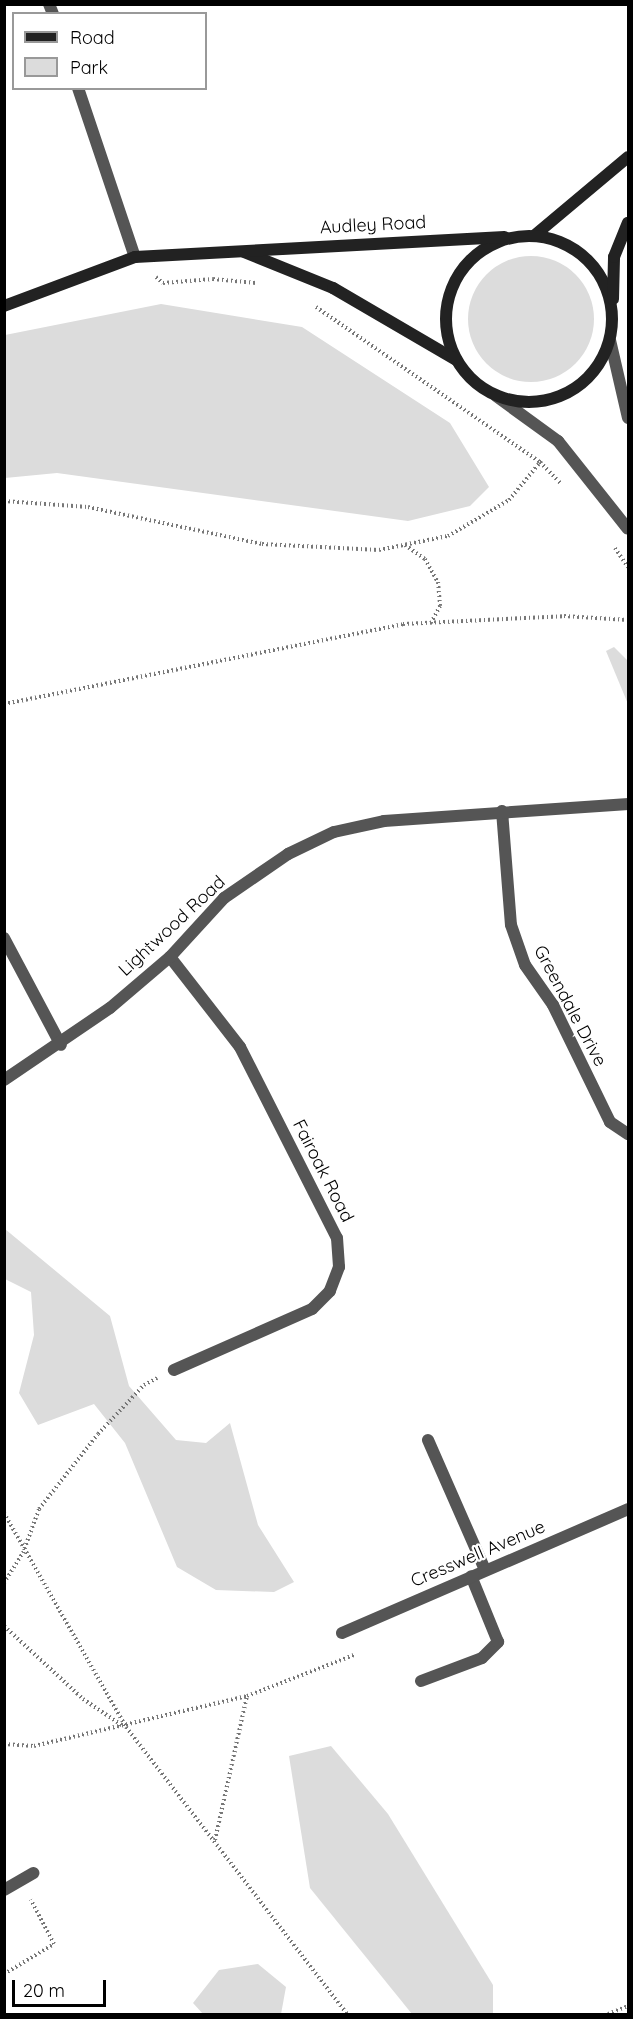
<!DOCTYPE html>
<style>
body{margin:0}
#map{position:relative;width:633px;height:2019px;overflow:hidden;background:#fff;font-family:Quicksand,sans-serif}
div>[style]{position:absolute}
.green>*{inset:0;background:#dcdcdc}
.round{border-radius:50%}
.path>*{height:4px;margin-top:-2px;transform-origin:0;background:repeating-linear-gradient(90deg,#777 0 1.5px,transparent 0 4.5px)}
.service>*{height:12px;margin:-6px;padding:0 6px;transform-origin:6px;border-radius:6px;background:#555}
.minor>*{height:12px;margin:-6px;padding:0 6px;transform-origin:6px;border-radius:6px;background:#555}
.tertiary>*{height:12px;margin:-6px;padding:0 6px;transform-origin:6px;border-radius:6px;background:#555}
.secondary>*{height:12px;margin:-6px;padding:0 6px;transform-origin:6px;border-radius:6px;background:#222}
.secondary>.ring{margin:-6px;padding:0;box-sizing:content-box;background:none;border:12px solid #222;border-radius:50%}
span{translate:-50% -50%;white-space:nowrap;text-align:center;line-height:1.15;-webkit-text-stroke:4.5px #fff;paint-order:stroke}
.street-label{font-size:18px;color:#000}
.frame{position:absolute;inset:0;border:6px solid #000;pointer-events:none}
.legend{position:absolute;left:12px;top:12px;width:195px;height:78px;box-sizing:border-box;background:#fff;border:2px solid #999;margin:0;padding:8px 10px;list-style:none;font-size:18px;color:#000}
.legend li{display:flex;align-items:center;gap:12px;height:30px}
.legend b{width:30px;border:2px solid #999}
.scale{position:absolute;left:12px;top:1980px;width:94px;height:27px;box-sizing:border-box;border:3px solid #000;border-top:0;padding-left:8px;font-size:18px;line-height:21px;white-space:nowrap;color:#000;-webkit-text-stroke:4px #fff;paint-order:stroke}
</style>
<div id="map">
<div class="green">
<div class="round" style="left:468px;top:256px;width:126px;height:126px"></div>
<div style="clip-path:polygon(161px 304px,302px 327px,450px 423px,489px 487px,470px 506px,408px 521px,57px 473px,5px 478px,5px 335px)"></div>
<div style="clip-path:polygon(614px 647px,628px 661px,628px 704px,606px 651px)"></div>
<div style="clip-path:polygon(5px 1229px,110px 1316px,129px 1386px,176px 1440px,206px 1443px,230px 1423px,258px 1525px,294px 1582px,274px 1592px,216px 1590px,177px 1567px,125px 1443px,94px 1404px,38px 1425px,19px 1393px,34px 1335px,31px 1292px,5px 1279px)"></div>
<div style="clip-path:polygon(331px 1746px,388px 1814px,493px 1985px,493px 2014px,412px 2014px,310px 1888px,289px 1756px)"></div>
<div style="clip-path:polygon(258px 1964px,286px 1987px,281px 2014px,203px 2014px,193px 2003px,219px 1970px)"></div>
</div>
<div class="path">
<div style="left:156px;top:277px;width:9px;rotate:41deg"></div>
<div style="left:163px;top:283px;width:50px;rotate:-4.6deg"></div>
<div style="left:213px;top:279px;width:44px;rotate:5.2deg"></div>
<div style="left:316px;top:307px;width:272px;rotate:34.7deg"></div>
<div style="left:540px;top:462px;width:29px;rotate:46deg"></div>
<div style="left:4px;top:501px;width:84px;rotate:4.1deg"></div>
<div style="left:88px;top:507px;width:178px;rotate:12deg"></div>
<div style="left:262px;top:544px;width:117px;rotate:2.9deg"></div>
<div style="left:379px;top:550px;width:70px;rotate:-11.5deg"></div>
<div style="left:448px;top:536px;width:71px;rotate:-30.5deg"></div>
<div style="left:509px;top:500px;width:52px;rotate:-50.5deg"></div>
<div style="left:405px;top:545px;width:24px;rotate:35deg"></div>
<div style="left:425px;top:559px;width:26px;rotate:61deg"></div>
<div style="left:438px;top:582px;width:24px;rotate:85deg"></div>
<div style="left:440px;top:606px;width:19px;rotate:118deg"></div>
<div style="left:615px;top:548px;width:23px;rotate:56deg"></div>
<div style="left:4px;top:704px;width:407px;rotate:-11.3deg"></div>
<div style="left:403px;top:624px;width:161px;rotate:-2.8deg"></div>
<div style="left:564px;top:616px;width:64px;rotate:3.6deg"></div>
<div style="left:4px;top:1513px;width:246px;rotate:60.3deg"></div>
<div style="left:126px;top:1727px;width:362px;rotate:52.4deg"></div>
<div style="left:4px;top:1583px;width:36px;rotate:-58deg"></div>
<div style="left:23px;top:1553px;width:47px;rotate:-70deg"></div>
<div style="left:39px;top:1509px;width:95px;rotate:-51.8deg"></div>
<div style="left:98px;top:1434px;width:67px;rotate:-46.8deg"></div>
<div style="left:144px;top:1385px;width:15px;rotate:-28deg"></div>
<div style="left:4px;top:1626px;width:108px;rotate:42.7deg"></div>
<div style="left:83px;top:1699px;width:48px;rotate:34deg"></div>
<div style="left:4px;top:1744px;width:30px;rotate:4deg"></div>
<div style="left:34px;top:1746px;width:219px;rotate:-13.2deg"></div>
<div style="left:215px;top:1840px;width:148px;rotate:-77.5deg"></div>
<div style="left:247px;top:1696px;width:115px;rotate:-21deg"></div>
<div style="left:4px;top:1974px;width:58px;rotate:-31deg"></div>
<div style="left:54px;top:1944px;width:50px;rotate:-117.6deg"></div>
<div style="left:608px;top:2014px;width:22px;rotate:-22deg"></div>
</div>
<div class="service">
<div style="left:428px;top:1440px;width:142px;rotate:66.3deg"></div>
<div style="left:421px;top:1681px;width:65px;rotate:-20.7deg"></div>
<div style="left:482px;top:1658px;width:23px;rotate:-45deg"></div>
<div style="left:498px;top:1642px;width:71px;rotate:-112.2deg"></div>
</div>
<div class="minor">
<div style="left:49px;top:4px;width:11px;rotate:68deg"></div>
<div style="left:78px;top:88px;width:178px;rotate:71.4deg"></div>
<div style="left:502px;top:811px;width:114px;rotate:85.5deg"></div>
<div style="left:511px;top:925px;width:42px;rotate:70.7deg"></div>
<div style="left:525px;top:965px;width:49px;rotate:55deg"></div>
<div style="left:553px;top:1005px;width:130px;rotate:64deg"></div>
<div style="left:610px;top:1122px;width:22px;rotate:34deg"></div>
<div style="left:4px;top:938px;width:121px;rotate:62deg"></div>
<div style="left:170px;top:957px;width:114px;rotate:52.1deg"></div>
<div style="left:240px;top:1047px;width:214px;rotate:63.1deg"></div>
<div style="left:337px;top:1238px;width:29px;rotate:86deg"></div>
<div style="left:339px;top:1267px;width:26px;rotate:111deg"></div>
<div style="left:330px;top:1291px;width:25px;rotate:135deg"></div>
<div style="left:312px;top:1309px;width:151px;rotate:156.2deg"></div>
<div style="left:4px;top:1080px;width:128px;rotate:-34.2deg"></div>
<div style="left:110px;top:1008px;width:79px;rotate:-40.4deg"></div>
<div style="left:170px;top:957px;width:80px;rotate:-47.5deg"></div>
<div style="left:224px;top:898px;width:78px;rotate:-34.5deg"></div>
<div style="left:288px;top:854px;width:51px;rotate:-25.6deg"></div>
<div style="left:334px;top:832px;width:51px;rotate:-12.4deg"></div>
<div style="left:384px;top:821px;width:245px;rotate:-4deg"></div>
<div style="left:342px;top:1633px;width:312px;rotate:-23.4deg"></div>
<div style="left:4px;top:1890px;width:34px;rotate:-30deg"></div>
</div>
<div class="tertiary">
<div style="left:610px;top:340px;width:80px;rotate:77deg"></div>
<div style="left:496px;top:396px;width:77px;rotate:36deg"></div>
<div style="left:558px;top:441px;width:112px;rotate:51.5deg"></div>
</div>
<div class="secondary">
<div style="left:535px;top:235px;width:121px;rotate:-40deg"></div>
<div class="ring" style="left:446px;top:236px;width:154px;height:154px"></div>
<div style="left:244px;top:252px;width:96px;rotate:22deg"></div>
<div style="left:333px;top:288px;width:143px;rotate:30.3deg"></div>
<div style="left:613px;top:299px;width:42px;rotate:-88.6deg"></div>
<div style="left:614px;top:257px;width:37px;rotate:-68deg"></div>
<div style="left:4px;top:306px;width:140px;rotate:-20.5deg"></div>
<div style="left:135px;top:257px;width:370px;rotate:-3.1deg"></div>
</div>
<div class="street-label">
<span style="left:373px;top:225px;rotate:-3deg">Audley Road</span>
<span style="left:172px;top:926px;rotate:-43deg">Lightwood Road</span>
<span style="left:570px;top:1006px;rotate:62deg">Greendale Drive</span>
<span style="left:323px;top:1171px;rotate:63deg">Fairoak Road</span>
<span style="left:478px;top:1554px;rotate:-23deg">Cresswell Avenue</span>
</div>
<div class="frame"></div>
<ul class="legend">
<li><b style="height:8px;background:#222"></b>Road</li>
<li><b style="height:16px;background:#dcdcdc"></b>Park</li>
</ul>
<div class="scale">20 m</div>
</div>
